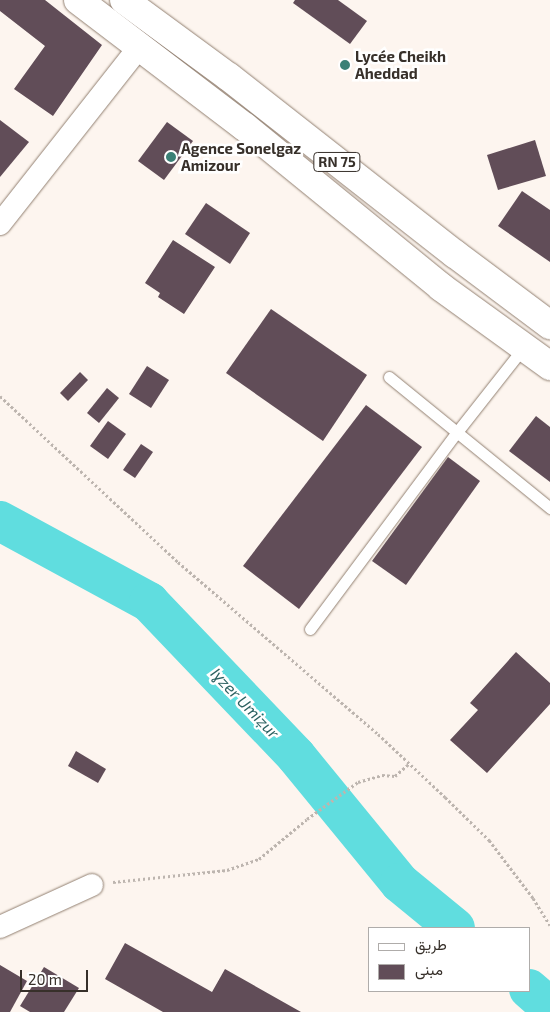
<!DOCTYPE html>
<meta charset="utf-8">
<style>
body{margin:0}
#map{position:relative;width:550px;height:1012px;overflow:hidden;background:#fdf5ef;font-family:"Exo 2",Vazirmatn,sans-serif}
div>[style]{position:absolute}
.river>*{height:40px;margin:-20px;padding:0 20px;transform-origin:20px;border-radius:20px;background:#60dddf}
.building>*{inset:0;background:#614d58}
.path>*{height:3px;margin-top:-1.5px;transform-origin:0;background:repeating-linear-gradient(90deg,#bdb5af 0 2.5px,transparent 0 5px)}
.roads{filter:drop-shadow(0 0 1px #928071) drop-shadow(0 0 1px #928071)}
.service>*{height:11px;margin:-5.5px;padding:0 5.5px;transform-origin:5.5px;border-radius:5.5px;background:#fff}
.minor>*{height:22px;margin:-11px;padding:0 11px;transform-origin:11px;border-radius:11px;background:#fff}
.primary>*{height:28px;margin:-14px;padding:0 14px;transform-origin:14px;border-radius:14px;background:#fff}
.dots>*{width:14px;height:14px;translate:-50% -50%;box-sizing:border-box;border:2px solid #fff;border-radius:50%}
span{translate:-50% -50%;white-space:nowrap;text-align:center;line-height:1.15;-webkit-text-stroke:5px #fff;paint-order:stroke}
.shield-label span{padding:1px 4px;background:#fff;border:1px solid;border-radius:4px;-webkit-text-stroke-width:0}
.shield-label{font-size:14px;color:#37302a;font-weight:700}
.poi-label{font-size:15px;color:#37302a;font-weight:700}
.left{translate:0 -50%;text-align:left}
.water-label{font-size:16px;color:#2d6262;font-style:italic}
.legend{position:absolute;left:368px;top:927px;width:162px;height:65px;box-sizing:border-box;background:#fff;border:1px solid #afacaa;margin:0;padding:6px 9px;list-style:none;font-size:15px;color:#37302a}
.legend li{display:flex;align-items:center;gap:10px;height:25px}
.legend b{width:25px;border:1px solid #afacaa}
.scale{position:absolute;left:20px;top:970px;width:68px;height:22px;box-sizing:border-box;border:2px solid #37302a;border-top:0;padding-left:6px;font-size:15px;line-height:18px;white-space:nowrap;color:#37302a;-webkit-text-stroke:4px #fff;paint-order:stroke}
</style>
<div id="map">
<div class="river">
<div style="left:0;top:521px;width:170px;rotate:28.5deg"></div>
<div style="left:149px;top:602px;width:213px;rotate:46.3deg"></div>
<div style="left:296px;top:756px;width:164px;rotate:50.7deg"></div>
<div style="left:400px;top:883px;width:71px;rotate:39.3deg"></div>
<div style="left:529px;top:989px;width:28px;rotate:41deg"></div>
</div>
<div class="building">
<div style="clip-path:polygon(0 0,45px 0,102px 45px,53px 116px,14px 89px,45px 46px,0 11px)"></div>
<div style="clip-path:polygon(295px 0,338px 0,367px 21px,350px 44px,293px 3px)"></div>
<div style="clip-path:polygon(0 120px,29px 142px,0 177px)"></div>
<div style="clip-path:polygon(167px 122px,193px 141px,164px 180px,138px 161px)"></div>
<div style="clip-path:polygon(535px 140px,546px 176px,498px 190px,487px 155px)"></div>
<div style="clip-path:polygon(522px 191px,550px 210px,550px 262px,498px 226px)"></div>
<div style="clip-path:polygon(206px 203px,250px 233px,230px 264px,185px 234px)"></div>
<div style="clip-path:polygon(173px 240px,215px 267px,184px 314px,158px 297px,160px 293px,145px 283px)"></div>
<div style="clip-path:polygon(271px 309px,367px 375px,323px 441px,226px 373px)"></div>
<div style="clip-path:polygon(147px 366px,169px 380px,151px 408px,129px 394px)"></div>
<div style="clip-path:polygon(80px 372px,88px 380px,68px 401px,60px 393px)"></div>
<div style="clip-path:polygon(107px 388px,119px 398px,99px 423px,87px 413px)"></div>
<div style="clip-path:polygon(366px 405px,422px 447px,299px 609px,243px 566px)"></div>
<div style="clip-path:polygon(536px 416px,550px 427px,550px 482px,509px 451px)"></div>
<div style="clip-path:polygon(108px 421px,126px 434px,108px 459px,90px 446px)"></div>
<div style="clip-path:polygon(141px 444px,153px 452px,135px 478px,123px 470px)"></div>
<div style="clip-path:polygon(448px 457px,480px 481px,406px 585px,372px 561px)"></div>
<div style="clip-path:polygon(516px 652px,550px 683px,550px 704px,487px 773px,450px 740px,478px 710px,470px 703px)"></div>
<div style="clip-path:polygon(76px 751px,106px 769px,98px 783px,68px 766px)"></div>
<div style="clip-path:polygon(125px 943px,212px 992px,225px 969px,301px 1012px,163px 1012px,105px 979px)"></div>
<div style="clip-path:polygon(0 965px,27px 981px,10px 1012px,0 1012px)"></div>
<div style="clip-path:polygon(44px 967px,79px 988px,64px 1012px,30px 1012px,20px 1006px)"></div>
</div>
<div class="path">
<div style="left:0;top:396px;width:243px;rotate:43deg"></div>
<div style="left:178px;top:562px;width:264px;rotate:40.7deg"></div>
<div style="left:378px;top:734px;width:92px;rotate:43.2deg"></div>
<div style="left:445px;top:797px;width:62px;rotate:44.3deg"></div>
<div style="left:489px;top:840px;width:73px;rotate:52.8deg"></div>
<div style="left:533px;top:898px;width:32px;rotate:58deg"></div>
<div style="left:113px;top:882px;width:115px;rotate:-6deg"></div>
<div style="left:227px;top:870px;width:34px;rotate:-19deg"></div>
<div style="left:259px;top:859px;width:62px;rotate:-39.8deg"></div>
<div style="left:307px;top:819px;width:63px;rotate:-36deg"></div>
<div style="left:358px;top:782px;width:25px;rotate:-16deg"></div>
<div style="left:382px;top:775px;width:13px;rotate:4deg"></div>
<div style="left:395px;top:776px;width:18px;rotate:-41deg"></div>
</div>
<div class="roads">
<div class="service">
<div style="left:389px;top:377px;width:208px;rotate:39.1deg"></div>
<div style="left:310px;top:629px;width:246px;rotate:-53.3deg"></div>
<div style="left:457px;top:432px;width:108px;rotate:-51.8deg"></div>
</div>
<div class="minor">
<div style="left:0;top:224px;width:226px;rotate:-51.8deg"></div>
<div style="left:0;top:927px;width:101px;rotate:-24.5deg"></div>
</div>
<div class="primary">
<div style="left:78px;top:0;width:210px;rotate:37.3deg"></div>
<div style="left:245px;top:127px;width:253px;rotate:39.2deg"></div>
<div style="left:441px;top:287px;width:135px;rotate:35.9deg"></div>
<div style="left:124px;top:0;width:130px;rotate:36.3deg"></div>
<div style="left:229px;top:77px;width:287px;rotate:38.1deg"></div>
<div style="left:455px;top:254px;width:119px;rotate:36.8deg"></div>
</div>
</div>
<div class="dots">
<div style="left:345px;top:65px;background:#3a8076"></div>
<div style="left:171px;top:157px;background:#3a8076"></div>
</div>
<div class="shield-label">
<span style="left:337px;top:162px">RN 75</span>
</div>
<div class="poi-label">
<span class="left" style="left:355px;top:65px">Lycée Cheikh<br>Aheddad</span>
<span class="left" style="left:181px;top:157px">Agence Sonelgaz<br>Amizour</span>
</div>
<div class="water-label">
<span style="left:245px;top:703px;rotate:46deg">Iɣzer Umiẓur</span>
</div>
<ul class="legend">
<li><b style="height:6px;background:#fff"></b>طريق</li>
<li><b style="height:14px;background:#614d58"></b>مبنى</li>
</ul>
<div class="scale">20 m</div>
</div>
